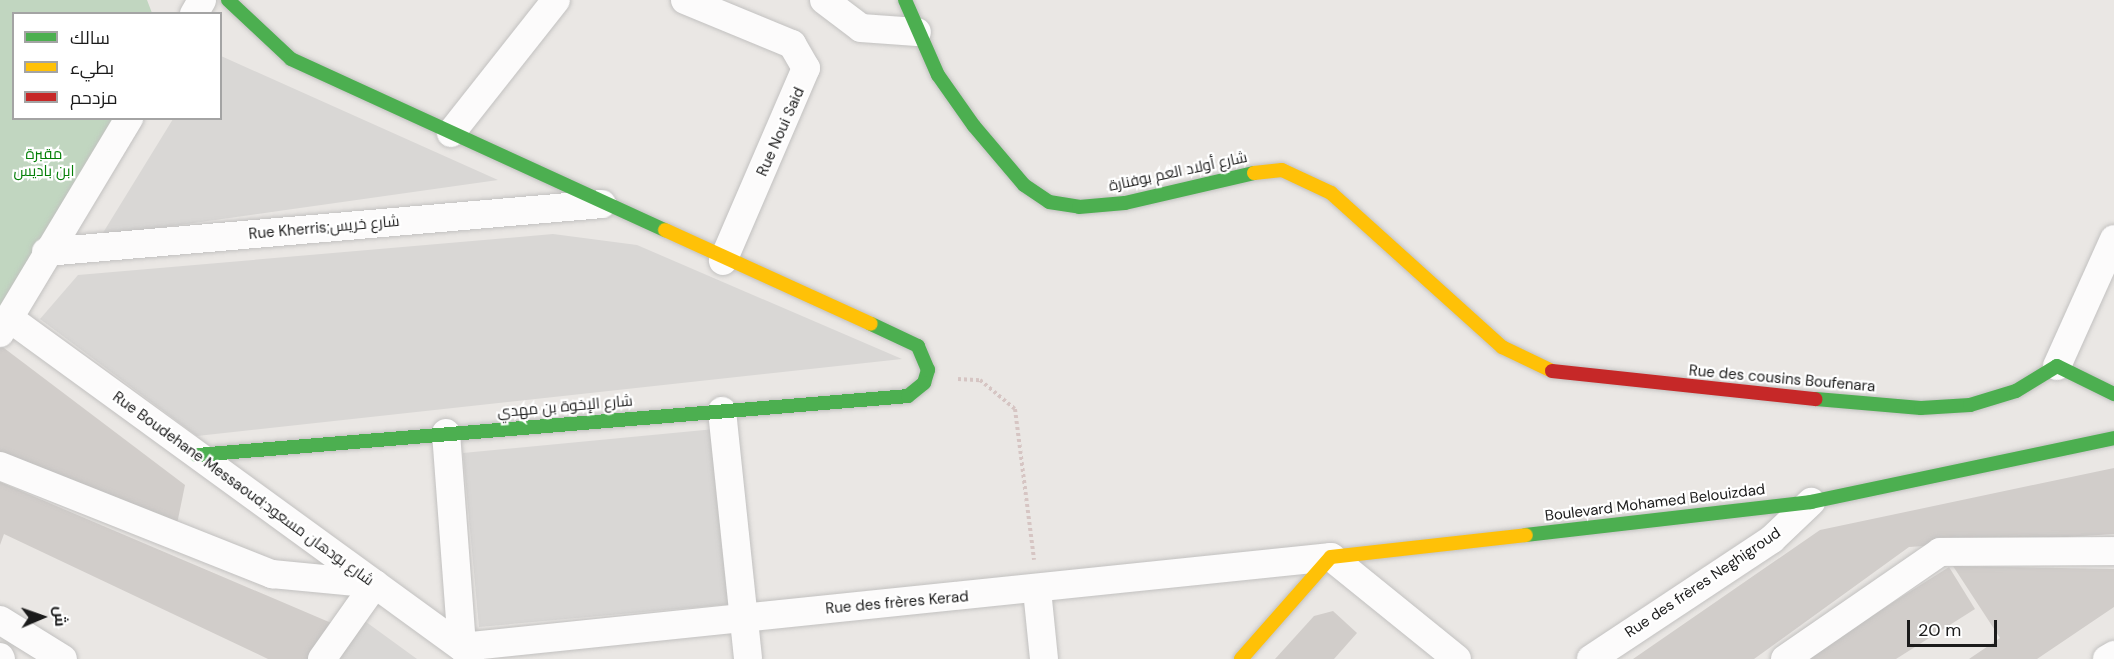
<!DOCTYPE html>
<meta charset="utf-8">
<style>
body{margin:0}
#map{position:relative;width:2114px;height:659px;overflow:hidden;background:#eae7e4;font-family:"DM Sans",Cairo,sans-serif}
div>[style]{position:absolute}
.residential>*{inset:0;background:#d9d7d5}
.cemetery>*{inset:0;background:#c1d6c0}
.building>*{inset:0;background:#d1cdca}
.path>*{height:4px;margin-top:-2px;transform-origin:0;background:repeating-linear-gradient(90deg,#d6c5c3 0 3px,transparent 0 6px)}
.roads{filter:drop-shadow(0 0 2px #c2c1c0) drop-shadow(0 0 2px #c2c1c0)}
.street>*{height:28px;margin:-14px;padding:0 14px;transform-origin:14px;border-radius:14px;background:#fcfbfb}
.fast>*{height:14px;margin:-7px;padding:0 7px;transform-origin:7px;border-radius:7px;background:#4caf50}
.slow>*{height:14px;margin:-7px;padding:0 7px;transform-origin:7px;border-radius:7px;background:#ffc107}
.jam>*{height:14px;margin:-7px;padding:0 7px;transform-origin:7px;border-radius:7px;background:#c62828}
span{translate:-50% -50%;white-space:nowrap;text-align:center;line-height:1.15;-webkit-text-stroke:4.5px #fff;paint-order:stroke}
.street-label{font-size:15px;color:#1b1b1b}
.park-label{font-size:15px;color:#047f07}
.legend{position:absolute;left:12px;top:12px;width:210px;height:108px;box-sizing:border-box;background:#fff;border:2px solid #a4a4a4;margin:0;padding:8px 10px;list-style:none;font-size:18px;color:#1b1b1b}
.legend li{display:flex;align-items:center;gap:12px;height:30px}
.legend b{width:30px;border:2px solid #a4a4a4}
.north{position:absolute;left:12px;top:587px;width:60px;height:60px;-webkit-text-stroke:4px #fff;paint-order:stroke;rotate:88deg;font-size:16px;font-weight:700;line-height:24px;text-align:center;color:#1b1b1b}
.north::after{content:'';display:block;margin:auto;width:21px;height:27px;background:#1b1b1b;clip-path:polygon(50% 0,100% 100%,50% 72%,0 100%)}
.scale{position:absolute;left:1907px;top:620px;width:90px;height:27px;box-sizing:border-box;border:3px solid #1b1b1b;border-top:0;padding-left:8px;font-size:18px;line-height:21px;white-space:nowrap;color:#1b1b1b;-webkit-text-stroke:4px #fff;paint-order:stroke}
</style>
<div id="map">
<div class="residential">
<div style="clip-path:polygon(221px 56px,498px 180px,101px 236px,173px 119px,220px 118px)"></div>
<div style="clip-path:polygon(553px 234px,637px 245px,902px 359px,197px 436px,40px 319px,78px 275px)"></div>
<div style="clip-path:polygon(715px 429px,732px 604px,479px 627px,463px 453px)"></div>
<div style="clip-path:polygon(362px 619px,417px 659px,333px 659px)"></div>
</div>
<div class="cemetery">
<div style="clip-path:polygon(0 0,147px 0,152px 13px,14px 14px,14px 118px,121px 119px,0 322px)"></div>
</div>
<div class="building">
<div style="clip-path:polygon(0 345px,185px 485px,177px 524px,0 456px)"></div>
<div style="clip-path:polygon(2114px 468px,2114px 534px,1909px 547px,1754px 659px,1633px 659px,1820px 530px)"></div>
<div style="clip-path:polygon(0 482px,336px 625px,311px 659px,268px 659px,4px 534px,0 545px)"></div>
<div style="clip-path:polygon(1953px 566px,2114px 569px,2114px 607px,2037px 659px,1969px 659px,2000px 638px)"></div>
<div style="clip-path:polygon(1949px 567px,1975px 609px,1896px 659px,1803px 659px)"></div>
<div style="clip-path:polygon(1333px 611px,1357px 633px,1334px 659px,1275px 659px,1314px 616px)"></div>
</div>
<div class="path">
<div style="left:958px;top:379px;width:22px;rotate:3deg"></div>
<div style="left:980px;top:380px;width:45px;rotate:39.6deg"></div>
<div style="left:1015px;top:409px;width:152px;rotate:82.8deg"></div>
</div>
<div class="roads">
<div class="street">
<div style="left:685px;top:0;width:116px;rotate:22.4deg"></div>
<div style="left:792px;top:44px;width:28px;rotate:60deg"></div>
<div style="left:806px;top:68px;width:210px;rotate:113.3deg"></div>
<div style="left:824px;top:0;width:46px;rotate:37.1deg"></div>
<div style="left:861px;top:28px;width:56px;rotate:4.1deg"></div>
<div style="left:194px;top:14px;width:16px;rotate:-60deg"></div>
<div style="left:451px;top:133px;width:169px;rotate:-51.7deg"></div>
<div style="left:46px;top:252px;width:558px;rotate:-4.93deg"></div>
<div style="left:9px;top:318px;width:571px;rotate:36.03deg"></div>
<div style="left:0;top:333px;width:251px;rotate:-59deg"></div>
<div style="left:2057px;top:366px;width:139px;rotate:-65.8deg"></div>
<div style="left:722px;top:411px;width:249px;rotate:84deg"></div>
<div style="left:446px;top:433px;width:215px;rotate:85.7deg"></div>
<div style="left:462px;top:647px;width:874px;rotate:-5.91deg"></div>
<div style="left:1331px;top:557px;width:162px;rotate:39deg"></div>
<div style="left:0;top:466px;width:293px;rotate:21.7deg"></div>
<div style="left:272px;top:574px;width:103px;rotate:5.5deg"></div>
<div style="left:375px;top:584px;width:92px;rotate:125.2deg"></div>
<div style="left:1037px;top:590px;width:69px;rotate:84.2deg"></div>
<div style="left:0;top:620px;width:74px;rotate:31.8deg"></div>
<div style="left:0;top:657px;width:2px;rotate:63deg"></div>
<div style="left:1591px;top:659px;width:217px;rotate:-33.5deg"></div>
<div style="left:1772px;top:539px;width:54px;rotate:-43.5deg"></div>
<div style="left:1785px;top:659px;width:188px;rotate:-34.6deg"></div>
<div style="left:1940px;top:552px;width:174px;rotate:-0.3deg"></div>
<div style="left:2107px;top:659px;width:8px;rotate:-30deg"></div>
</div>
<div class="fast">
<div style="left:228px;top:0;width:86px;rotate:43.1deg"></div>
<div style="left:291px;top:59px;width:411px;rotate:24.6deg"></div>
<div style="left:905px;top:0;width:82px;rotate:66.3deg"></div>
<div style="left:938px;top:75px;width:62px;rotate:54.8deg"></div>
<div style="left:974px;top:126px;width:77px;rotate:49.7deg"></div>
<div style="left:1024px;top:185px;width:30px;rotate:34deg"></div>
<div style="left:1049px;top:202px;width:30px;rotate:9deg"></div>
<div style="left:1079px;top:207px;width:46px;rotate:-5deg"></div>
<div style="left:1125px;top:203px;width:132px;rotate:-13.1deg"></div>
<div style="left:1816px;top:399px;width:105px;rotate:4.9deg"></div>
<div style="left:1921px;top:408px;width:49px;rotate:-3.5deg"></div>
<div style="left:1970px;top:405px;width:48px;rotate:-16.9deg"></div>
<div style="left:2016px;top:391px;width:48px;rotate:-31.4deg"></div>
<div style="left:2057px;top:366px;width:64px;rotate:26.2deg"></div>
<div style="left:197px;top:455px;width:713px;rotate:-4.74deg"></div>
<div style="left:908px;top:396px;width:21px;rotate:-39deg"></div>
<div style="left:924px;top:383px;width:14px;rotate:-73deg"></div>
<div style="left:928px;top:370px;width:26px;rotate:-113deg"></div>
<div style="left:918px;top:346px;width:52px;rotate:-154.9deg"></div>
<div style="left:1526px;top:535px;width:287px;rotate:-6.6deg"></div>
<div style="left:1811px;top:502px;width:310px;rotate:-11.9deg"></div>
</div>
<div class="slow">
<div style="left:1254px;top:173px;width:28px;rotate:-6deg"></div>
<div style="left:1282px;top:170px;width:54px;rotate:25.1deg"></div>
<div style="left:1331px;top:193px;width:230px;rotate:42deg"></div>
<div style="left:1502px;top:347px;width:55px;rotate:25.6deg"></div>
<div style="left:665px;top:230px;width:226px;rotate:24.5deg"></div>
<div style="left:1241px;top:659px;width:136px;rotate:-48.6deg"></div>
<div style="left:1331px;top:557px;width:196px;rotate:-6.4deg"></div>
</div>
<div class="jam">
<div style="left:1552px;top:371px;width:265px;rotate:6.1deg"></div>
</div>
</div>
<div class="street-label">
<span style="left:781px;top:132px;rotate:-66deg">Rue Noui Said</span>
<span style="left:1178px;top:172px;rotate:-12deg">شارع أولاد العم بوفنارة</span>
<span style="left:324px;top:228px;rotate:-5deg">Rue Kherris;شارع خريس</span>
<span style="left:1782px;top:379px;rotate:5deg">Rue des cousins Boufenara</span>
<span style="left:565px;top:407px;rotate:-5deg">شارع الإخوة بن مهدي</span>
<span style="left:243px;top:489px;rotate:36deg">Rue Boudehane Messaoud;شارع بودهان مسعود</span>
<span style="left:1655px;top:503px;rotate:-7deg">Boulevard Mohamed Belouizdad</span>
<span style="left:1703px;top:583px;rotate:-34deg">Rue des frères Neghigroud</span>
<span style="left:897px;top:603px;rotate:-5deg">Rue des frères Kerad</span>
</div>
<div class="park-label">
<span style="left:44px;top:163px">مقبرة<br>ابن باديس</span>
</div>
<ul class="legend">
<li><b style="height:8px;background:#4caf50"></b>سالك</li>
<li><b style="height:8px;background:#ffc107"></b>بطيء</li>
<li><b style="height:8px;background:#c62828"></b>مزدحم</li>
</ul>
<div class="north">ش</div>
<div class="scale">20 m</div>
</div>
